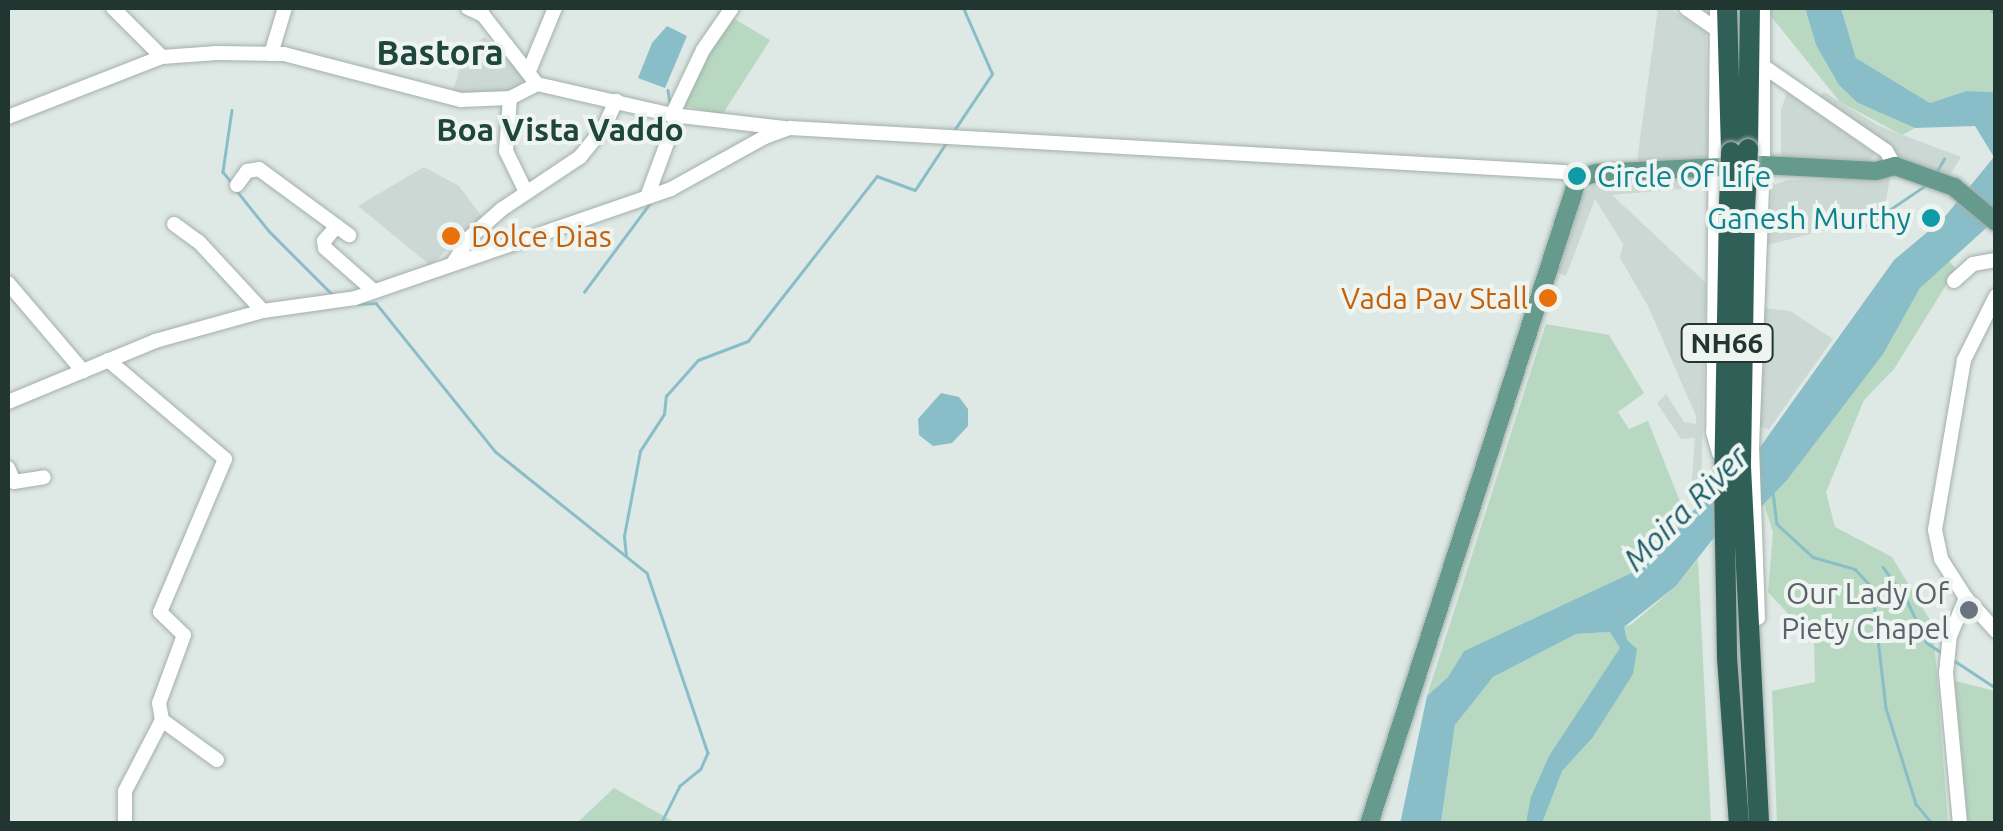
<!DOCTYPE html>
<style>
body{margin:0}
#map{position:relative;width:2003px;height:831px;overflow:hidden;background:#dee8e4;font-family:Ubuntu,sans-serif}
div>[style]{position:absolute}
.built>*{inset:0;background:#ccd8d3}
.green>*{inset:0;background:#b8d8c1}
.water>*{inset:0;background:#89bec9}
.stream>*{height:2.5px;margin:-1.25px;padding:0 1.25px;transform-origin:1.25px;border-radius:1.25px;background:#89bec9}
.roads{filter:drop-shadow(0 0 2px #a2afab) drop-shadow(0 0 2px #a2afab)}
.minor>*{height:14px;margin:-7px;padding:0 7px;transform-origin:7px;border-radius:7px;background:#fff}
.major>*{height:18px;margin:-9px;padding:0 9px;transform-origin:9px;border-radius:9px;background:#669a8d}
.highway>*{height:20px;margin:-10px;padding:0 10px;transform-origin:10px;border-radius:10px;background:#2f5f56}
.bridges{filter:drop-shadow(0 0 2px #bcc3c1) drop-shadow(0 0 2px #bcc3c1)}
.highway-bridge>*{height:20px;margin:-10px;padding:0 10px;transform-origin:10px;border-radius:10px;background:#2f5f56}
.dots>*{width:28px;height:28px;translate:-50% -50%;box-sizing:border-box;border:5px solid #eef5f1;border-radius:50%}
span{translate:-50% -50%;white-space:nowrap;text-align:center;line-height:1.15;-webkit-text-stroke:8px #eef5f1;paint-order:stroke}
.shield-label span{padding:2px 8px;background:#eef5f1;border:2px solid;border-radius:8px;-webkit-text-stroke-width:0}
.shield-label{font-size:28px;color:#213631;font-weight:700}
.culture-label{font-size:30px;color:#0d838f}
.left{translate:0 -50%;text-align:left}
.right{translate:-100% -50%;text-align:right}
.food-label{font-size:30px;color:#c56008}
.worship-label{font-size:30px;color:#5b616d}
.neighbourhood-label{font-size:32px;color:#1f463d;font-weight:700}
.water-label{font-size:32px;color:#215e6c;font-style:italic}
.quarter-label{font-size:35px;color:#1f463d;font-weight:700}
.frame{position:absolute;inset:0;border:10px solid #213631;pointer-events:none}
</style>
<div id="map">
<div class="built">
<div style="clip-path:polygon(1658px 8px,1668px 8px,1706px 32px,1708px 162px,1637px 161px)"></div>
<div style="clip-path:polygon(485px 37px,525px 76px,516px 91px,452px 94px,466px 49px)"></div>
<div style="clip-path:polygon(1787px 92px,1875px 154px,1867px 163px,1781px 158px,1781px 110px)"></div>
<div style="clip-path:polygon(1824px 92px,1879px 126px,1961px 157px,1948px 178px,1905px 161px,1817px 99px)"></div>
<div style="clip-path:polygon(424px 167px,459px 186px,483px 218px,430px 265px,358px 206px)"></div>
<div style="clip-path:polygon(1696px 177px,1703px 187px,1612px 195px,1706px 283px,1701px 491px,1691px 492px,1695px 438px,1681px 439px,1657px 403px,1666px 394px,1684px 422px,1696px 424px,1696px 416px,1648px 306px,1620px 258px,1623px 244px,1595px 199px,1566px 276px,1553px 271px,1578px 197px,1593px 186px)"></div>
<div style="clip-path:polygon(1890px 178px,1885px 205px,1853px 223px,1767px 245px,1773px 185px,1787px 180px)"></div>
<div style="clip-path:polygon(1762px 308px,1790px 311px,1833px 339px,1769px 429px,1757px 426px,1764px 363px)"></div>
</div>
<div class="green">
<div style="clip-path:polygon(1770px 8px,1805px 8px,1816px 45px,1858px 103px,1915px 128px,1902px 135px,1840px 102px,1770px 15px)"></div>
<div style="clip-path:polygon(1841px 8px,1995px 8px,1995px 92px,1966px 91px,1930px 103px,1856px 58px)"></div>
<div style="clip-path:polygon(733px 18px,770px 40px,722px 115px,682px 105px,709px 51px)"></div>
<div style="clip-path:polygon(1948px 260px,1956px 269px,1894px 369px,1864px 400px,1826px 492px,1835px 527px,1892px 557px,1933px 625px,1948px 823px,1777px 823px,1772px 691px,1815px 682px,1814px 642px,1768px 592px,1773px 532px,1764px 504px,1882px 354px,1920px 288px)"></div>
<div style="clip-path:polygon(1546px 324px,1609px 335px,1644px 393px,1618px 412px,1629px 429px,1648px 421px,1687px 519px,1640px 569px,1464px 651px,1448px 677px,1427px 696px)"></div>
<div style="clip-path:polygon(1698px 559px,1711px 823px,1441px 824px,1455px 725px,1493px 677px,1576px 634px,1610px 632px,1632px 624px,1676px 586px)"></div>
<div style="clip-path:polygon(1955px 681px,1995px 691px,1995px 823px,1968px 823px)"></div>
<div style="clip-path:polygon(614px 788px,676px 823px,577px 823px)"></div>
</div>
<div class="water">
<div style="clip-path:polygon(1805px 8px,1841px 8px,1856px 58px,1930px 103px,1966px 91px,1995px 92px,1995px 220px,1920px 288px,1883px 354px,1787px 480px,1757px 511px,1712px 540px,1676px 586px,1624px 627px,1627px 640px,1637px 649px,1633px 674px,1593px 737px,1562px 771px,1542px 823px,1526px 823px,1531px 797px,1549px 756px,1620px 648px,1610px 632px,1576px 634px,1493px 677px,1455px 725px,1441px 823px,1400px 824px,1427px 696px,1448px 677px,1464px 651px,1640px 569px,1704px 499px,1753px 457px,1894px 260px,1943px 219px,1994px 157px,1975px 126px,1915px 128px,1858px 103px,1839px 85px,1816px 45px)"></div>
<div style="clip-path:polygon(667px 26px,687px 36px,665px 88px,638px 78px,652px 43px)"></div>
<div style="clip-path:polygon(941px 393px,959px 397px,968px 409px,968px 426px,952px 443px,933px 446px,919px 435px,918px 419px)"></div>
</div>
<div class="stream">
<div style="left:1990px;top:8px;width:9px;rotate:49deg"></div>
<div style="left:668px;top:90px;width:13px;rotate:81deg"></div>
<div style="left:232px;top:110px;width:63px;rotate:98.3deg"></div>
<div style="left:223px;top:172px;width:16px;rotate:50deg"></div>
<div style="left:953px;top:132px;width:70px;rotate:-56.1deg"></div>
<div style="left:992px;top:74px;width:72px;rotate:-113.7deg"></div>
<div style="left:1937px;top:171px;width:14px;rotate:-60deg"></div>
<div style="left:237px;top:191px;width:51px;rotate:51.3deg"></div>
<div style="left:269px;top:231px;width:91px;rotate:45deg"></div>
<div style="left:1867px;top:225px;width:71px;rotate:-34.1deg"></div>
<div style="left:584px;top:292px;width:111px;rotate:-53.4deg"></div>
<div style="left:357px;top:304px;width:19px;rotate:-3deg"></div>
<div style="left:376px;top:303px;width:191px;rotate:51.2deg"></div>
<div style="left:496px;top:452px;width:193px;rotate:38.7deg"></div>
<div style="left:647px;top:573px;width:190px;rotate:71.3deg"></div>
<div style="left:708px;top:753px;width:17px;rotate:114deg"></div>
<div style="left:701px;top:769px;width:27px;rotate:141deg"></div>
<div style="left:680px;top:786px;width:42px;rotate:116.6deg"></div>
<div style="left:1773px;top:492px;width:32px;rotate:83deg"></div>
<div style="left:1777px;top:524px;width:49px;rotate:42.5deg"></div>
<div style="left:1813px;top:557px;width:44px;rotate:15.9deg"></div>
<div style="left:1855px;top:569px;width:25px;rotate:47deg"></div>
<div style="left:1872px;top:587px;width:122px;rotate:83.4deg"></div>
<div style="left:1886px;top:708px;width:101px;rotate:72.6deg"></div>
<div style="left:1916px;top:804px;width:26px;rotate:50deg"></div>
<div style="left:626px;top:556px;width:20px;rotate:-96deg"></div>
<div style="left:624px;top:536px;width:86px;rotate:-79.3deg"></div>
<div style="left:640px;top:451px;width:44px;rotate:-57deg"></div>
<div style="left:664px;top:414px;width:18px;rotate:-84deg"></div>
<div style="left:666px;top:396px;width:48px;rotate:-48.4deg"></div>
<div style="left:698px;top:360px;width:53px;rotate:-20.8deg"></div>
<div style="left:748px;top:341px;width:209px;rotate:-52deg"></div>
<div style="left:877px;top:176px;width:40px;rotate:20.2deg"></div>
<div style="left:915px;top:190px;width:56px;rotate:-56.6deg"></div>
<div style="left:1883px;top:567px;width:41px;rotate:54deg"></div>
<div style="left:1907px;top:600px;width:47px;rotate:65.1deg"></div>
<div style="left:1927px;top:643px;width:20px;rotate:33deg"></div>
<div style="left:1955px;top:661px;width:49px;rotate:33.4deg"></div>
</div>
<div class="roads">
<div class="minor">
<div style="left:113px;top:8px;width:69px;rotate:45deg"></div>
<div style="left:468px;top:8px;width:17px;rotate:25deg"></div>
<div style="left:483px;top:15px;width:88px;rotate:52deg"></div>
<div style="left:1686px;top:8px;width:38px;rotate:35deg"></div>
<div style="left:1717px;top:8px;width:424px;rotate:90.5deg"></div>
<div style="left:1713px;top:432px;width:22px;rotate:74deg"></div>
<div style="left:271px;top:54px;width:48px;rotate:-73.1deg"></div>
<div style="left:1763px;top:66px;width:150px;rotate:34.6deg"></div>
<div style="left:1886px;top:151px;width:17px;rotate:59deg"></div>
<div style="left:529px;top:71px;width:68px;rotate:-67.6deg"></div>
<div style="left:510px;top:98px;width:53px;rotate:94.3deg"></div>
<div style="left:506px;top:151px;width:46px;rotate:64deg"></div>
<div style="left:672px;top:115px;width:72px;rotate:-64.5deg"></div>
<div style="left:703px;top:50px;width:51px;rotate:-55.4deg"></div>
<div style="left:8px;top:117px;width:165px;rotate:-21.3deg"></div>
<div style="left:162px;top:57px;width:55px;rotate:-4.2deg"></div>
<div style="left:217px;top:53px;width:67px;rotate:0.9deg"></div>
<div style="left:284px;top:54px;width:183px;rotate:14.6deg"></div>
<div style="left:461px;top:100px;width:49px;rotate:-2.3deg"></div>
<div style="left:510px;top:98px;width:30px;rotate:-27deg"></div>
<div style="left:537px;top:84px;width:139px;rotate:12.9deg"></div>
<div style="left:672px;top:115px;width:113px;rotate:6.6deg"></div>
<div style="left:237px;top:185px;width:17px;rotate:-54deg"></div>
<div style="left:247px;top:171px;width:12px;rotate:-9deg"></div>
<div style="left:259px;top:169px;width:112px;rotate:36.3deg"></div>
<div style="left:647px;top:197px;width:86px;rotate:-69.7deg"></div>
<div style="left:174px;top:224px;width:31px;rotate:36deg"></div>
<div style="left:199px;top:242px;width:94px;rotate:47.2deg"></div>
<div style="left:337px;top:226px;width:20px;rotate:131deg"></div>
<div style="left:324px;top:241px;width:7px;rotate:82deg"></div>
<div style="left:325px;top:248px;width:65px;rotate:41.3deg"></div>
<div style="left:454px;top:262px;width:28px;rotate:-58deg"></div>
<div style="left:469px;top:238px;width:44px;rotate:-41.3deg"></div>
<div style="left:502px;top:209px;width:94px;rotate:-33.7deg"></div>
<div style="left:580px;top:157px;width:38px;rotate:-51deg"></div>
<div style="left:604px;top:127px;width:29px;rotate:-65deg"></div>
<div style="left:1954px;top:281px;width:25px;rotate:-42deg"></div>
<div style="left:1973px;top:264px;width:23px;rotate:-10deg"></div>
<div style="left:8px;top:283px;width:116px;rotate:49.6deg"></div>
<div style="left:1996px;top:296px;width:72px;rotate:116.6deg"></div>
<div style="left:1964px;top:360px;width:172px;rotate:99.7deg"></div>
<div style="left:1935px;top:530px;width:30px;rotate:78deg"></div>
<div style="left:1941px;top:559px;width:46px;rotate:57.3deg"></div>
<div style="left:1966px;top:598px;width:45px;rotate:47.7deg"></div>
<div style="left:108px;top:360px;width:153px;rotate:40.2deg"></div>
<div style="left:225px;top:459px;width:166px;rotate:113deg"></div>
<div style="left:160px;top:612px;width:33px;rotate:44deg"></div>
<div style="left:184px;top:635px;width:72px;rotate:110.2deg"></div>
<div style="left:159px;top:703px;width:17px;rotate:80deg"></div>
<div style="left:162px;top:720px;width:80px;rotate:117.5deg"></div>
<div style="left:125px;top:791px;width:33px;rotate:90deg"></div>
<div style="left:8px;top:402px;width:159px;rotate:-22.5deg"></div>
<div style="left:155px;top:341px;width:112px;rotate:-15.5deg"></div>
<div style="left:263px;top:311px;width:93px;rotate:-8deg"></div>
<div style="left:355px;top:298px;width:334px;rotate:-19deg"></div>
<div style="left:671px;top:189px;width:107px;rotate:-29deg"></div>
<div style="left:765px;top:137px;width:27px;rotate:-20deg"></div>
<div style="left:790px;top:128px;width:775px;rotate:3.25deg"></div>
<div style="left:1564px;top:172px;width:15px;rotate:23deg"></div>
<div style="left:8px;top:468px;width:15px;rotate:67deg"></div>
<div style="left:14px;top:482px;width:30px;rotate:-9deg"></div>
<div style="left:1758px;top:618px;width:170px;rotate:-92deg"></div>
<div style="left:1752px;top:448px;width:283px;rotate:-87.8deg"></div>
<div style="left:1763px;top:165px;width:157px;rotate:-90deg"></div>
<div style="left:162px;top:720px;width:68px;rotate:36deg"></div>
<div style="left:1960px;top:824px;width:152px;rotate:-95.3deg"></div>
<div style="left:1946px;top:673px;width:37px;rotate:-84deg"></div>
<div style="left:1950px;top:636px;width:41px;rotate:-67.2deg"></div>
</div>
<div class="major">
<div style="left:1369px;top:824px;width:679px;rotate:-72.07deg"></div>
<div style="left:1578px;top:178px;width:20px;rotate:-15deg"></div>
<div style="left:1597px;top:173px;width:166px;rotate:-2.8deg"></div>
<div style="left:1763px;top:165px;width:113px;rotate:3deg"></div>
<div style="left:1876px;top:171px;width:20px;rotate:-15deg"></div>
<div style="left:1895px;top:166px;width:63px;rotate:19.6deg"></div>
<div style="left:1954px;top:187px;width:55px;rotate:39.8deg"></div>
</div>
<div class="highway">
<div style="left:1727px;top:8px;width:144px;rotate:88.4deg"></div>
<div style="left:1748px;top:149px;width:141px;rotate:-89.2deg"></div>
<div style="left:1729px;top:205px;width:277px;rotate:91deg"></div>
<div style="left:1724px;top:482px;width:175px;rotate:89deg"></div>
<div style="left:1727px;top:657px;width:167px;rotate:85.9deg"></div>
<div style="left:1745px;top:210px;width:257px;rotate:90.9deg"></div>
<div style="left:1741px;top:467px;width:357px;rotate:87.1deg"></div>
</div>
</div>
<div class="bridges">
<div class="highway-bridge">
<div style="left:1729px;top:205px;width:53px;rotate:-87.8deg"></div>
<div style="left:1745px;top:210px;width:61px;rotate:-87.2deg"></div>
</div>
</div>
<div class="dots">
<div style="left:1577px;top:176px;background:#0f9aa8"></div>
<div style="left:1931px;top:218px;background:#0f9aa8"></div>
<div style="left:451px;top:236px;background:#e8710a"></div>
<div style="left:1548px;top:298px;background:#e8710a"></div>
<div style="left:1969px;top:610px;background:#6b7280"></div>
</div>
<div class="shield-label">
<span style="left:1727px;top:343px">NH66</span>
</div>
<div class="culture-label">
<span class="left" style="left:1597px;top:176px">Circle Of Life</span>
<span class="right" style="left:1911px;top:218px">Ganesh Murthy</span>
</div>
<div class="food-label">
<span class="left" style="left:471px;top:236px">Dolce Dias</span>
<span class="right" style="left:1528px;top:298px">Vada Pav Stall</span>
</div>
<div class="worship-label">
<span class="right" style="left:1949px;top:610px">Our Lady Of<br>Piety Chapel</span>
</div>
<div class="neighbourhood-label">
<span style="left:560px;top:129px">Boa Vista Vaddo</span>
</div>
<div class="water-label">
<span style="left:1685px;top:508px;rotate:-45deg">Moira River</span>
</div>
<div class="quarter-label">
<span style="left:440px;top:52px">Bastora</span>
</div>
<div class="frame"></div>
</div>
